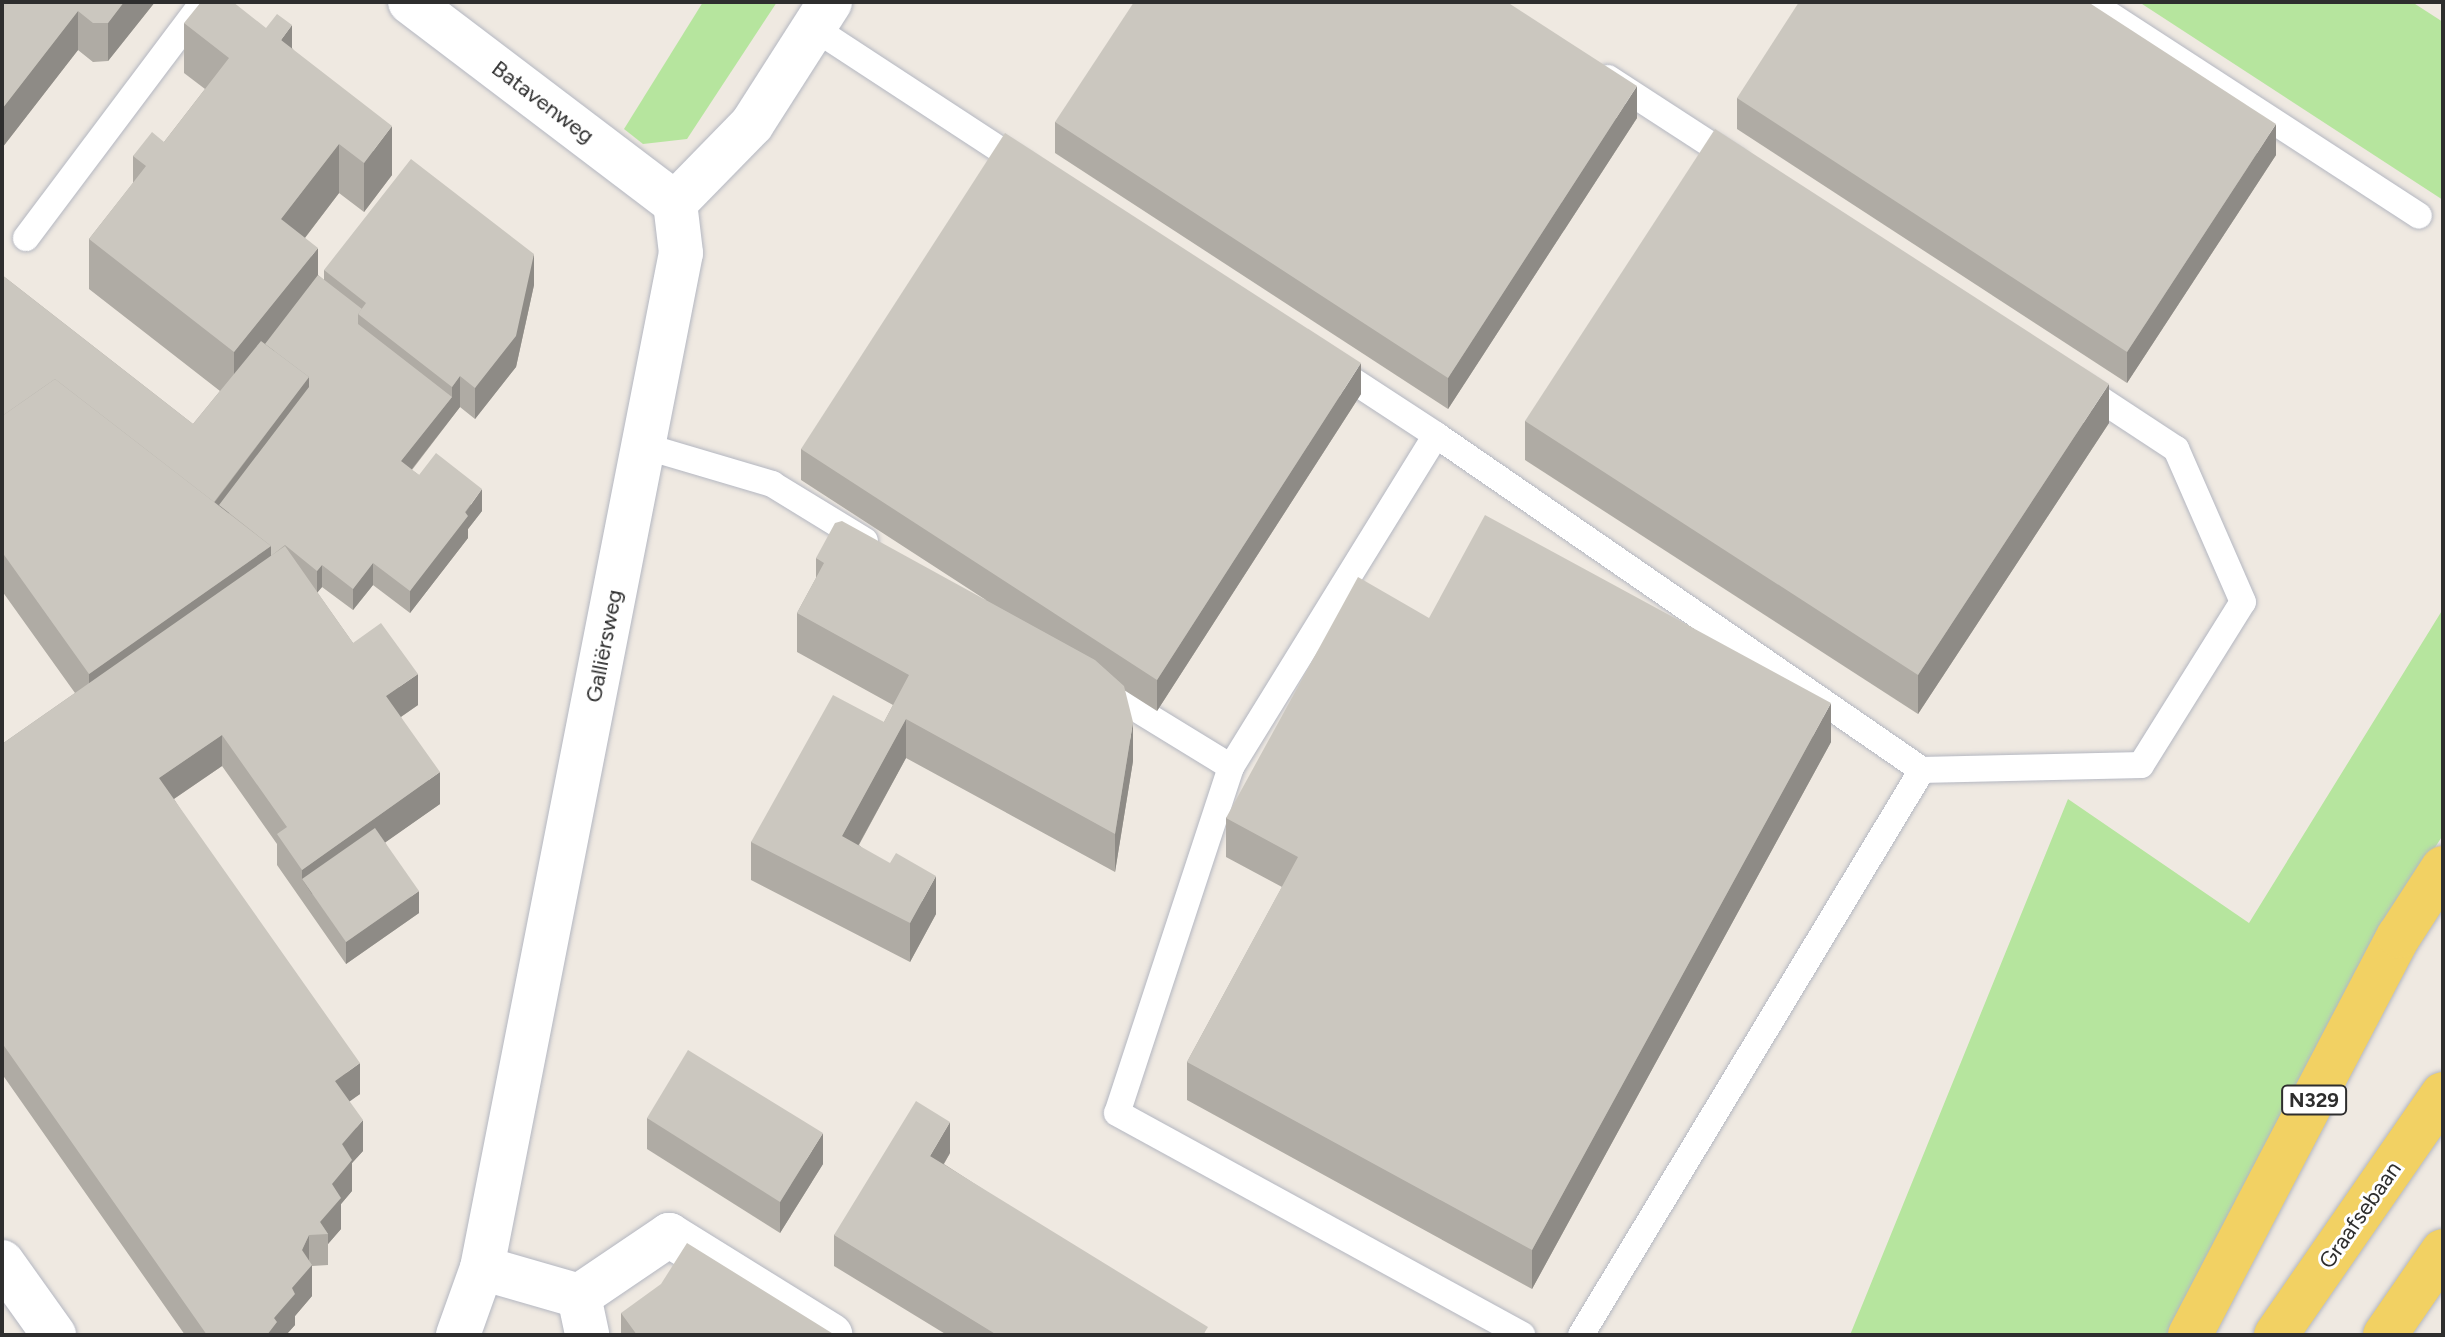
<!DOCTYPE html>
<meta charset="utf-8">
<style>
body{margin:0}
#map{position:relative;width:2445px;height:1337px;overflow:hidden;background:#efe9e1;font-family:Figtree,sans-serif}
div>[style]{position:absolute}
.green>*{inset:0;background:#b6e59e}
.roads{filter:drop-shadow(0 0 2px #b4b7c1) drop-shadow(0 0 2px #b4b7c1)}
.lane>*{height:26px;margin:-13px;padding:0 13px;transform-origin:13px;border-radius:13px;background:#fff}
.street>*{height:44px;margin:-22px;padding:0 22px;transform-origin:22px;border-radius:22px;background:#fff}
.primary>*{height:44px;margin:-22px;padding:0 22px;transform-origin:22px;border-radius:22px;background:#f2d163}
.wall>*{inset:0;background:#afaba4}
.shaded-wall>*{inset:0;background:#8e8b86}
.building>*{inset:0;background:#cbc7bf}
span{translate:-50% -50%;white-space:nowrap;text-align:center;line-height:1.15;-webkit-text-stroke:6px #fff;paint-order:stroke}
.shield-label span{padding:2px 6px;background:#fff;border:2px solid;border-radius:6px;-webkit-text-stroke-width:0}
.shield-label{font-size:20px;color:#2e2e2e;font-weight:700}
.street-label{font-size:22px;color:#2e2e2e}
.frame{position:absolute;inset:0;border:4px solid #2e2e2e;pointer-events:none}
</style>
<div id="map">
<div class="green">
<div style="clip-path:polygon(703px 2px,777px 2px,687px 139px,643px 144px,624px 129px)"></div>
<div style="clip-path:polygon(2139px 2px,2412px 2px,2443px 22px,2443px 200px)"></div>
<div style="clip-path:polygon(2443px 609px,2443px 835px,2365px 957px,2174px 1335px,1850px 1335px,2068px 799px,2249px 923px)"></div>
</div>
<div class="roads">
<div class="lane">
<div style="left:2090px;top:2px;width:392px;rotate:33deg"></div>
<div style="left:814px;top:28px;width:252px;rotate:33.2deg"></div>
<div style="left:1608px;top:78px;width:153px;rotate:33deg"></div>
<div style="left:26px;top:238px;width:295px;rotate:-53.1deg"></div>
<div style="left:1436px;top:435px;width:590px;rotate:34.58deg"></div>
<div style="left:644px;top:446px;width:134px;rotate:16.5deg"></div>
<div style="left:772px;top:484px;width:109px;rotate:31.5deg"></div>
<div style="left:1099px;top:686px;width:155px;rotate:31.5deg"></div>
<div style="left:1231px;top:767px;width:364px;rotate:108.2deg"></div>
<div style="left:1117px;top:1113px;width:462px;rotate:28.7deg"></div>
<div style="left:1231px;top:767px;width:390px;rotate:-58.3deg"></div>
<div style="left:1436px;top:435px;width:124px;rotate:-146.8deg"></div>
<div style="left:1581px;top:1335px;width:660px;rotate:-58.89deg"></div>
<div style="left:1922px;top:770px;width:219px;rotate:-1.3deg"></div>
<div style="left:2141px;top:765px;width:192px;rotate:-58deg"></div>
<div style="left:2243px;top:602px;width:167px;rotate:-113.6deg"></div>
<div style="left:2176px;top:449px;width:115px;rotate:-146.7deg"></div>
</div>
<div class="street">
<div style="left:410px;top:2px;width:333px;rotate:37.2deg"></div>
<div style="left:2px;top:1262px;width:90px;rotate:54.5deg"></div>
<div style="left:482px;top:1268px;width:101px;rotate:16.1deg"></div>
<div style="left:579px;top:1296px;width:109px;rotate:-34.1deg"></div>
<div style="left:669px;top:1235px;width:190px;rotate:31.8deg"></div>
<div style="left:579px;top:1296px;width:40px;rotate:78deg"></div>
<div style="left:458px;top:1335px;width:71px;rotate:-70.3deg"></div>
<div style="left:482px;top:1268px;width:1034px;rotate:-78.91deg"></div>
<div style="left:681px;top:253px;width:50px;rotate:-96.8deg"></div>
<div style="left:675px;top:203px;width:110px;rotate:-45.7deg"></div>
<div style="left:752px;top:124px;width:145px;rotate:-57.4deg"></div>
</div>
<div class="primary">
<div style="left:2190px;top:1335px;width:450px;rotate:-62.4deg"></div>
<div style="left:2399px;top:936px;width:81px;rotate:-57.1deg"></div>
<div style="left:2276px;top:1335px;width:293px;rotate:-55.3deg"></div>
<div style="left:2385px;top:1335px;width:102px;rotate:-55.4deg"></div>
</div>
</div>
<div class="wall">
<div style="clip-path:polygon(2px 2px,155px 2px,108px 61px,93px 62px,78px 50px,2px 148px)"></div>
<div style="clip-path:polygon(184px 23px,292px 48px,392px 175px,364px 212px,339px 193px,305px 238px,318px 275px,324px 280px,324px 270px,534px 285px,516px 367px,475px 419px,460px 407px,412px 470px,419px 475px,482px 511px,468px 529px,468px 538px,410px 613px,373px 585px,353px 610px,322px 587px,317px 592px,353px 643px,418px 705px,401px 717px,440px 804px,385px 842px,419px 913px,346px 964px,277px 865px,277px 844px,222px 766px,174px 799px,360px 1094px,349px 1101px,363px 1151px,352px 1163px,352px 1191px,341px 1204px,341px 1229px,328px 1244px,328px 1265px,312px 1266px,312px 1296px,295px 1316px,295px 1325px,286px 1335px,185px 1335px,2px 1074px,2px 744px,75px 693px,2px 591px,2px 275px,193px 424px,220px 391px,89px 289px,89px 239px,133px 183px,133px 156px,164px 142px,205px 89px,184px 73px)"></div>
<div style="clip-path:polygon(1737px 98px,2276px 155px,2127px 383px,1737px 129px)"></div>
<div style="clip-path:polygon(1637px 118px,1448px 409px,1055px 153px,1055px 122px)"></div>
<div style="clip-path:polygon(1361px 394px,1157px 711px,1124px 690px,1133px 761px,1115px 872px,906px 758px,859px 845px,936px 914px,910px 962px,751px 880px,751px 842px,884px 722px,893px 705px,797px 652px,797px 613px,816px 578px,816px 558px,986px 600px,801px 480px,801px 449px)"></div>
<div style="clip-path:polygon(1525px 421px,2109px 423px,1918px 714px,1525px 460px)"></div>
<div style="clip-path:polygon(1429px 618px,1831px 742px,1532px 1289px,1187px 1100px,1187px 1062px,1282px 887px,1226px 857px,1226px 818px)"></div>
<div style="clip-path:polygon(647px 1118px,823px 1164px,780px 1233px,647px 1149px)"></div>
<div style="clip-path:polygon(950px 1153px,944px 1164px,1208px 1335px,947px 1335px,834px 1266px,834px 1235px)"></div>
<div style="clip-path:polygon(621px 1313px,835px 1335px,621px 1335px)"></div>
</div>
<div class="shaded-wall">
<div style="clip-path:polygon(124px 2px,155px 2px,108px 61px,108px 23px)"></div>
<div style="clip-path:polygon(78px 11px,78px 50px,2px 148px,2px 109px)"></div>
<div style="clip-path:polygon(292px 25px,292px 74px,281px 40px)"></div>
<div style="clip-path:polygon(1637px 86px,1637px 118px,1448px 409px,1448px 378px)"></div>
<div style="clip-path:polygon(2276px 124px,2276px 155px,2127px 383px,2127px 352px)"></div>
<div style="clip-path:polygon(392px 126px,392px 175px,364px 212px,364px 163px)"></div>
<div style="clip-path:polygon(339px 144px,339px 193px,281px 269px,281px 219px)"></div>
<div style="clip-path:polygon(318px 248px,318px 297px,234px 402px,234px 352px)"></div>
<div style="clip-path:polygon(534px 254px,534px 285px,516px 367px,475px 419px,475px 388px)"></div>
<div style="clip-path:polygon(1361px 363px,1361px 394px,1157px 711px,1157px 680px)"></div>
<div style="clip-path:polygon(460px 376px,460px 407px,401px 483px,401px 461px,452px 397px,452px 387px)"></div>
<div style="clip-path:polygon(309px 377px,309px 409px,221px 524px,211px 507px)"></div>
<div style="clip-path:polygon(2109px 384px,2109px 423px,1918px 714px,1918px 675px)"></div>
<div style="clip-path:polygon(482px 489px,482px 511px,468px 529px,468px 538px,410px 613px,410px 591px)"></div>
<div style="clip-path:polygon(271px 546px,271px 563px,89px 713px,89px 674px)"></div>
<div style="clip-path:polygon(373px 563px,373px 585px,353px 610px,353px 589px)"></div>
<div style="clip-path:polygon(322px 565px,322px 587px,317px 593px,317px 571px)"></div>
<div style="clip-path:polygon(418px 674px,418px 705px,386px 727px,386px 696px)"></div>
<div style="clip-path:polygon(1831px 703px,1831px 742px,1532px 1289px,1532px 1250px)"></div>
<div style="clip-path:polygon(906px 719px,906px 758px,842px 875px,842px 836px)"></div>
<div style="clip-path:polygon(1133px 722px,1133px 761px,1115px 872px,1115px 834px)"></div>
<div style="clip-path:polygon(222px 735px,222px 766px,159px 809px,159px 778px)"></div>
<div style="clip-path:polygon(440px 772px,440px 804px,312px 894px,302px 879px,302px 901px,302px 870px)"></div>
<div style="clip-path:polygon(936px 876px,936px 914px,910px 962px,910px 923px)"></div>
<div style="clip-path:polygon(419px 891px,419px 913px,346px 964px,346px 942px)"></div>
<div style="clip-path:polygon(360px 1063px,360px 1094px,335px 1112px,335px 1081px)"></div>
<div style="clip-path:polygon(363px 1120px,363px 1151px,352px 1163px,352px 1191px,341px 1204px,341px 1229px,328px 1244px,328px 1234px,320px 1222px,342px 1144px)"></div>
<div style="clip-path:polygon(950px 1122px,950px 1153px,930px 1187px,930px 1156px)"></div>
<div style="clip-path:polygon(823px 1133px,823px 1164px,780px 1233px,780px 1202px)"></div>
<div style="clip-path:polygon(309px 1235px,309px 1266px,312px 1265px,312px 1296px,295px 1316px,295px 1325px,286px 1335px,267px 1335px,274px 1318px,292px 1288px,302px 1250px)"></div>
</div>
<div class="building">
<div style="clip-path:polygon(2px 2px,124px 2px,108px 23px,93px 23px,78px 11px,2px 109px)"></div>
<div style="clip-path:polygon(201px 2px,233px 2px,266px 28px,277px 14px,292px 25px,281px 40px,392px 126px,364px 163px,339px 144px,281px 219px,318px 248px,234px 352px,89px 239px,146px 166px,133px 156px,152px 132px,164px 142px,229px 58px,184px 23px)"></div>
<div style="clip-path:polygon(1134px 2px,1507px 2px,1637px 86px,1448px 378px,1055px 122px)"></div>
<div style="clip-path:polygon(1799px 2px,2088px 2px,2276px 124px,2127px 352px,1737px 98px)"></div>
<div style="clip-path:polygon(1715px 129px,2109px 384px,1918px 675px,1525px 421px)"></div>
<div style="clip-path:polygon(1005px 133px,1361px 363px,1157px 680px,801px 449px)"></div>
<div style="clip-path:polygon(411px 159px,534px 254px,516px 336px,475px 388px,460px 376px,452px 387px,358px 314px,366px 303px,324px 270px)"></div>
<div style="clip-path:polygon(2px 275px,193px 424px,261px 341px,309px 377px,214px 502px,55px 379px,2px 416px)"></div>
<div style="clip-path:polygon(318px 275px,362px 309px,358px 314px,358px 324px,452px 397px,401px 461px,419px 475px,436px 453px,482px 489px,465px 512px,468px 516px,410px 591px,373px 563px,353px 589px,322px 565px,317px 571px,285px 545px,271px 556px,271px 546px,219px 505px,309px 387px,309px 377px,265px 344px)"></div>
<div style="clip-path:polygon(55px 379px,271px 546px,89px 674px,2px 552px,2px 416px)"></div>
<div style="clip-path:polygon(1485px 515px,1831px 703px,1532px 1250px,1187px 1062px,1298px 857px,1226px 818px,1358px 577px,1429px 618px)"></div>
<div style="clip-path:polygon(842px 521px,1095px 660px,1124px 686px,1133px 722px,1115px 834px,906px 719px,842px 836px,890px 863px,896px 853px,936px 876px,910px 923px,751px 842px,833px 695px,884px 722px,909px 675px,797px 613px,824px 563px,816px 558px,835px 523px)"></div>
<div style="clip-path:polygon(285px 546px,353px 643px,381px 623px,418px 674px,386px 696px,440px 772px,302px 870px,277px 834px,287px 827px,222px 735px,159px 778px,360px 1063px,335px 1081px,363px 1120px,342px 1144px,352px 1160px,332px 1184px,341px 1198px,320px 1222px,328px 1234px,309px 1235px,302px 1250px,312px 1265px,292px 1288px,295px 1294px,274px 1318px,277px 1322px,267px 1335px,207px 1335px,2px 1043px,2px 744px)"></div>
<div style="clip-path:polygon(375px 828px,419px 891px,346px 942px,302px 879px)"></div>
<div style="clip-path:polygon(688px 1050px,823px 1133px,780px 1202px,647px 1118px)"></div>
<div style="clip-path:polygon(916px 1101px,950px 1122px,930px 1156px,1208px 1327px,1203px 1335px,997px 1335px,834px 1235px)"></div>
<div style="clip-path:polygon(687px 1243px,835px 1335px,637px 1335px,621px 1313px,661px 1284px)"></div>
</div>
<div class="shield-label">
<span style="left:2314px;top:1100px">N329</span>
</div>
<div class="street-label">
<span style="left:543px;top:102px;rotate:37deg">Batavenweg</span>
<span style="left:604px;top:646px;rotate:-79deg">Galliërsweg</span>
<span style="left:2360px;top:1215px;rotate:-55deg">Graafsebaan</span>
</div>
<div class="frame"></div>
</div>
